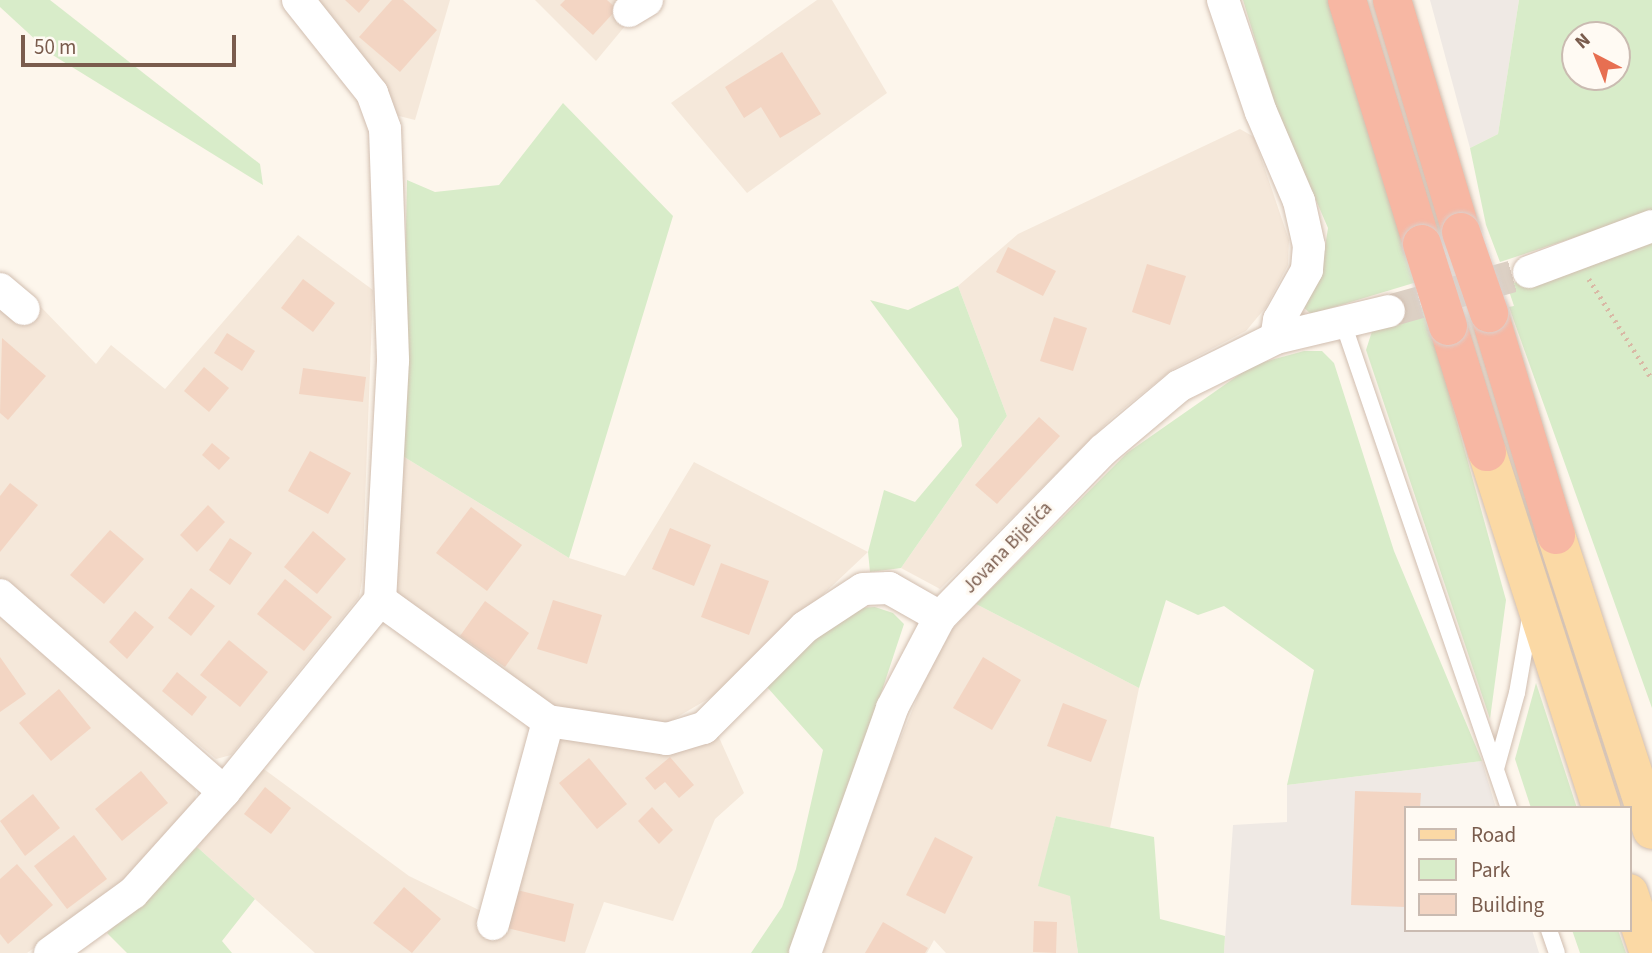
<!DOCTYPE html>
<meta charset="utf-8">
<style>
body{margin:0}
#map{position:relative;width:1652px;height:953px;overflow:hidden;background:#fdf6ec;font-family:"Source Sans 3",sans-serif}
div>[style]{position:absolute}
.residential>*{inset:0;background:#f5e8da}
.industrial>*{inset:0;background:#efe9e4}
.green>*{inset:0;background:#d8ecc9}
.building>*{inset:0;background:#f3d5c3}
.street-tunnel>*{height:32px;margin-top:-16px;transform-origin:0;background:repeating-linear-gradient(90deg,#dcd0c4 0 32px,transparent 0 48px)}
.path>*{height:4.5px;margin-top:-2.25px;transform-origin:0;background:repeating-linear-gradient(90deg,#d9b8a5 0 2px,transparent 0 7px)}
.roads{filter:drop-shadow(0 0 2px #d1beb0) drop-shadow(0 0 2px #d1beb0)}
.lane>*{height:16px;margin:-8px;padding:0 8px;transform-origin:8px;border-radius:8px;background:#fff}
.street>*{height:32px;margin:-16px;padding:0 16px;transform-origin:16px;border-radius:16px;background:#fff}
.primary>*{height:38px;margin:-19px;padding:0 19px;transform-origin:19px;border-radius:19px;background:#fbd9a5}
.highway>*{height:38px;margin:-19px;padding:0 19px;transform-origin:19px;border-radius:19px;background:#f7b7a3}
.bridges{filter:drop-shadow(0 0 2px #dad1cd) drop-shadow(0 0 2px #dad1cd)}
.highway-bridge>*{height:38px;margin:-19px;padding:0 19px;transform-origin:19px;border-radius:19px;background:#f7b7a3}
span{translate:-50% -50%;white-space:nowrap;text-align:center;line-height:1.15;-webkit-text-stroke:6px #fffaf3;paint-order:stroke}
.street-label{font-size:19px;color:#7a5c4d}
.legend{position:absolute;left:1404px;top:806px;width:228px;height:126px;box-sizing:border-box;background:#fffaf3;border:2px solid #cabbb1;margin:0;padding:9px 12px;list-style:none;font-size:21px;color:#7a5c4d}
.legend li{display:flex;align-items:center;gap:14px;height:35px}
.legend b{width:35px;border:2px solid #cabbb1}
.north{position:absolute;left:1561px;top:21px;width:70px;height:70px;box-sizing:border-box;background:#fffaf3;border:2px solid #cabbb1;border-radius:50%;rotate:318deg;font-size:19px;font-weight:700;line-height:28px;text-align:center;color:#7a5c4d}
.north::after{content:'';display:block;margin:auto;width:24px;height:32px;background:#e76f51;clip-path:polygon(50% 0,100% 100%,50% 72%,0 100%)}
.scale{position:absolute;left:21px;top:35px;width:215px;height:32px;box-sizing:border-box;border:4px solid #7a5c4d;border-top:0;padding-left:9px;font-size:21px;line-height:24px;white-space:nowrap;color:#7a5c4d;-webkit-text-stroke:5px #fffaf3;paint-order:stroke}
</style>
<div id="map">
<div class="residential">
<div style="clip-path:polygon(311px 0,450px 0,415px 120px,395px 115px)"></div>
<div style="clip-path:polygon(535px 0,633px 0,630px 20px,596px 61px)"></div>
<div style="clip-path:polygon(817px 0,832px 0,887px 93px,747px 193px,671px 103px)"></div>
<div style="clip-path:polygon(1240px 129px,1254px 137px,1289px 240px,1288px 265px,1266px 307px,1246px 331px,1173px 369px,1113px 417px,940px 589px,901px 568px,1007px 416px,958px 286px,1018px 234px)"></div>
<div style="clip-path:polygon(298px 235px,373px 290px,362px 581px,359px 597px,231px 755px,216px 759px,0 579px,0 305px,39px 305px,96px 364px,111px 345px,165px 389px)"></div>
<div style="clip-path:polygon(401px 455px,569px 558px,625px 576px,694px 462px,868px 552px,720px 692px,662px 726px,560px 712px,391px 592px)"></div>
<div style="clip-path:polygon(976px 604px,1139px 688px,1110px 828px,1056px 816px,1039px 886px,1070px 895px,1078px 953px,946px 953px,934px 940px,927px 953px,823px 953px,889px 767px,940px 642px)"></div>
<div style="clip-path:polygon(0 615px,190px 778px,196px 791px,195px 805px,131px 878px,27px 953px,0 953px)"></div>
<div style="clip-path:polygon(567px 732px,717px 733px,744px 793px,715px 819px,673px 921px,604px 902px,585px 953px,315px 953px,197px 847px,257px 764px,409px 876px,483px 912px,556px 741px)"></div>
</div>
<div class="industrial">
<div style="clip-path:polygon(1430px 0,1519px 0,1498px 134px,1470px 148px)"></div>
<div style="clip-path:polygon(1482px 761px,1496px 808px,1405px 808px,1405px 930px,1532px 930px,1539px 953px,1224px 953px,1233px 825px,1287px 822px,1287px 785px)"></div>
</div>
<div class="green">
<div style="clip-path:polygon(0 0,50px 0,260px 164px,263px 185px,51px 54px,0 7px)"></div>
<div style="clip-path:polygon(1243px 0,1329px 0,1417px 282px,1311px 314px,1301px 305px,1325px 247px,1328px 228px,1275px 105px)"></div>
<div style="clip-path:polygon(evenodd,1519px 0,1652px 0,1652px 212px,1500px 262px,1486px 225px,1470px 148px,1498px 134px,1519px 0,1575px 35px,1617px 35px,1617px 77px,1575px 77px,1575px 35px)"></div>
<div style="clip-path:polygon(563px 103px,673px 216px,569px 558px,401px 455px,407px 180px,435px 192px,499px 185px)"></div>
<div style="clip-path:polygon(1652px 236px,1652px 708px,1509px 307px,1514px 306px,1507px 285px,1621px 251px)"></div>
<div style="clip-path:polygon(958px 286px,1007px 416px,901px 568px,870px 572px,868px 552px,884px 490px,915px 502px,962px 446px,958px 419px,870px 300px,908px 310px)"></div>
<div style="clip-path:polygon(1425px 306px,1506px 600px,1490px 719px,1366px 350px,1374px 325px)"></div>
<div style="clip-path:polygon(1304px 351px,1322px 351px,1334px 363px,1394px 551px,1482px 761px,1287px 785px,1314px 670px,1224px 606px,1198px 615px,1166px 600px,1139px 688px,976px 604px,1127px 453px,1253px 365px)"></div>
<div style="clip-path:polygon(875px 607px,893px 613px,904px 624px,819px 881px,792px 953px,751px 953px,782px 907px,796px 869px,823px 750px,767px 687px,795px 649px,855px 608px)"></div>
<div style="clip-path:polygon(1536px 683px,1577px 808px,1531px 808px,1515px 759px)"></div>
<div style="clip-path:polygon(1056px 816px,1154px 837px,1160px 919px,1225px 936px,1224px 953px,1078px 953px,1070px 896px,1038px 886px)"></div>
<div style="clip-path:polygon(197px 847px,255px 899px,222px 941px,232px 953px,127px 953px,107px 933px)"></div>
<div style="clip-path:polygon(1572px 930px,1618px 930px,1626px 953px,1580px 953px)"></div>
</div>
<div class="building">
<div style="clip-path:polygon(345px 0,370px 0,359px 13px)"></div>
<div style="clip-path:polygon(392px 0,403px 0,437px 30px,400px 72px,359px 37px)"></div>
<div style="clip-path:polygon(565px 0,607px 0,617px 9px,593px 35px,560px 5px)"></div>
<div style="clip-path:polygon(782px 52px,821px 114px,780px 138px,761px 107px,744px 118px,725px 87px)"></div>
<div style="clip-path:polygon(1008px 247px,1056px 271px,1043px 296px,996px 272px)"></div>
<div style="clip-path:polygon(1147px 264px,1186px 276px,1170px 325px,1132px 312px)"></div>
<div style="clip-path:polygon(303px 279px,335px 303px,313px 332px,281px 308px)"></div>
<div style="clip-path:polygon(1054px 317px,1087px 328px,1073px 371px,1040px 361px)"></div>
<div style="clip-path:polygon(227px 333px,255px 351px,242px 371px,214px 353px)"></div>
<div style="clip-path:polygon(2px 338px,46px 376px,8px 420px,0 413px)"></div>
<div style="clip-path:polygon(204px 367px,229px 388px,209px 412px,184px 391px)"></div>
<div style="clip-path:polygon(303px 368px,366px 377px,363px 402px,299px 394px)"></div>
<div style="clip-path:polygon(1039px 417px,1060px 436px,997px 504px,975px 485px)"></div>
<div style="clip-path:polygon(212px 443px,230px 458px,219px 470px,202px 455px)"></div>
<div style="clip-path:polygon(310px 451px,351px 473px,328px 514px,288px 491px)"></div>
<div style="clip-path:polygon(10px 483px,38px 505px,0 552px,0 496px)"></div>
<div style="clip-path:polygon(208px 505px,225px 522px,197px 552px,180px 535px)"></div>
<div style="clip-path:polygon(471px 507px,522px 545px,487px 591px,436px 553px)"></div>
<div style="clip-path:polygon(670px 528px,711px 545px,694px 586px,652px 569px)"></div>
<div style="clip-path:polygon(110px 530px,144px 559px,104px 604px,70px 575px)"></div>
<div style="clip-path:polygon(313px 531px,346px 559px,317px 594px,284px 567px)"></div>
<div style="clip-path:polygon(230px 538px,252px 553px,230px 585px,209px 570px)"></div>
<div style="clip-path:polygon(721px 563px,769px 581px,749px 635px,701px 617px)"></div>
<div style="clip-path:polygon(285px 579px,332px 617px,304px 651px,257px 614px)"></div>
<div style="clip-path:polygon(191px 588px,215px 606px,191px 636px,168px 618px)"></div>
<div style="clip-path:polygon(553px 600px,602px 615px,587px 664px,537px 649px)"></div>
<div style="clip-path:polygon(485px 601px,529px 633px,505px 667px,460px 636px)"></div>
<div style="clip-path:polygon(135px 611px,154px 627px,127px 659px,109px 642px)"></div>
<div style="clip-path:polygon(229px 640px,268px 672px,240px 707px,200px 675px)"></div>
<div style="clip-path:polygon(0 657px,26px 694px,0 712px)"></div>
<div style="clip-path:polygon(983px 657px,1021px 680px,992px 730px,953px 708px)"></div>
<div style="clip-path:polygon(177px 672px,207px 697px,192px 716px,162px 691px)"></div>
<div style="clip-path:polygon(59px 689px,91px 728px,51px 761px,19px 723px)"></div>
<div style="clip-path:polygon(1063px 703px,1107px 720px,1091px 762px,1047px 746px)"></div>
<div style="clip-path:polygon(670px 757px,694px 785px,679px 798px,665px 782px,655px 790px,645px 778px)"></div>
<div style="clip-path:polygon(589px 758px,627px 804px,597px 829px,559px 783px)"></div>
<div style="clip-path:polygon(141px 771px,168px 803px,122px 841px,95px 809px)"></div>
<div style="clip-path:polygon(265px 787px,291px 808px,271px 834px,244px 814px)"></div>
<div style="clip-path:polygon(1355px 791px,1421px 793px,1420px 808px,1405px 808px,1405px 907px,1351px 905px)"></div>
<div style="clip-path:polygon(33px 794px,60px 828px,25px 856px,0 821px)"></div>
<div style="clip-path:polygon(652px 807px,673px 830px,659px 844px,638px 821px)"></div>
<div style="clip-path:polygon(74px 835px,107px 879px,67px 909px,34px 866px)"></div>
<div style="clip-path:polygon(935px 837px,973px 857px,945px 914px,906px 895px)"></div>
<div style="clip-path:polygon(17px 864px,53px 905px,8px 944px,0 934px,0 879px)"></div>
<div style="clip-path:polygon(404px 887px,441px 919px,412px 953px,373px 923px)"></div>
<div style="clip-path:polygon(517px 890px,574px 904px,565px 942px,507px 928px)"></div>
<div style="clip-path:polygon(1034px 921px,1057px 922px,1056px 953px,1033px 952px)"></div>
<div style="clip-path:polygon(883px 922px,928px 948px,925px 953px,865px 953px)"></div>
</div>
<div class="street-tunnel">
<div style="left:1389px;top:311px;width:145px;rotate:-15.6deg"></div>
</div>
<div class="path">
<div style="left:1589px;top:279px;width:118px;rotate:57.8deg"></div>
</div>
<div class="roads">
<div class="lane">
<div style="left:1343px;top:323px;width:513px;rotate:71.11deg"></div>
<div style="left:1496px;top:769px;width:79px;rotate:-74.6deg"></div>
<div style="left:1517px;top:693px;width:76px;rotate:-80.2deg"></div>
<div style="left:1549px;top:930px;width:24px;rotate:71deg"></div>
</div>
<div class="street">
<div style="left:298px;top:0;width:119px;rotate:51.5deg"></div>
<div style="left:372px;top:93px;width:38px;rotate:70deg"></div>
<div style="left:385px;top:129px;width:232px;rotate:88deg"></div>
<div style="left:393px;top:361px;width:239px;rotate:93.1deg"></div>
<div style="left:1223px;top:0;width:118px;rotate:71.3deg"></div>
<div style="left:1261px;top:112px;width:97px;rotate:66.9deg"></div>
<div style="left:1299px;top:201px;width:46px;rotate:77.5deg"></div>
<div style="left:1309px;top:246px;width:24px;rotate:95deg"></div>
<div style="left:1307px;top:270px;width:57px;rotate:119.2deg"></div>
<div style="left:1279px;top:320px;width:18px;rotate:99deg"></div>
<div style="left:629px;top:11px;width:21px;rotate:-31deg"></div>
<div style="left:1529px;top:272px;width:131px;rotate:-20.5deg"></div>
<div style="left:0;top:289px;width:31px;rotate:40deg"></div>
<div style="left:0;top:595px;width:298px;rotate:41.3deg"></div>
<div style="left:493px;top:924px;width:210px;rotate:-74.8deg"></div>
<div style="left:50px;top:953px;width:102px;rotate:-35.9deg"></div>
<div style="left:133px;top:893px;width:136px;rotate:-48deg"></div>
<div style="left:224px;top:792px;width:247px;rotate:-50.9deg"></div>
<div style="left:380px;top:600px;width:207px;rotate:35.8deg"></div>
<div style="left:548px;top:721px;width:120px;rotate:8.6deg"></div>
<div style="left:667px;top:739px;width:39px;rotate:-17deg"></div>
<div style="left:704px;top:728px;width:143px;rotate:-45deg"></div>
<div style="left:805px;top:627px;width:69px;rotate:-33.2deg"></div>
<div style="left:863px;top:589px;width:26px;rotate:-2deg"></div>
<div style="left:889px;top:588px;width:59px;rotate:29.6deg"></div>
<div style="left:805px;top:953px;width:260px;rotate:-70.4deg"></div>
<div style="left:892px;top:708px;width:103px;rotate:-62.2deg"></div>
<div style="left:940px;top:617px;width:233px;rotate:-45.7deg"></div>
<div style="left:1103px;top:450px;width:99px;rotate:-40.1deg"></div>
<div style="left:1179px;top:386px;width:108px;rotate:-26.3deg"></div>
<div style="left:1276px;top:338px;width:116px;rotate:-13.4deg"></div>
</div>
<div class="primary">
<div style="left:1487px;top:452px;width:374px;rotate:72.2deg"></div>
<div style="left:1556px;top:535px;width:310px;rotate:72deg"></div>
<div style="left:1629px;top:893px;width:63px;rotate:71.6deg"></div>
</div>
<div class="highway">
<div style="left:1347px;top:0;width:255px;rotate:72.9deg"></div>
<div style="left:1392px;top:0;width:242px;rotate:73.4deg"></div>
<div style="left:1489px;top:313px;width:232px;rotate:73.2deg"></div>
<div style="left:1448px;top:326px;width:132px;rotate:72.8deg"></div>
</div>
</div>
<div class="bridges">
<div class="highway-bridge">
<div style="left:1461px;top:232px;width:86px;rotate:70.9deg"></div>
<div style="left:1422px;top:244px;width:86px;rotate:72.4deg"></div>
</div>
</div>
<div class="street-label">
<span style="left:1008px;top:548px;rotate:-46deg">Jovana Bijelića</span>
</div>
<ul class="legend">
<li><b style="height:9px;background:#fbd9a5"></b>Road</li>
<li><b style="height:19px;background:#d8ecc9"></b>Park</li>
<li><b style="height:19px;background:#f3d5c3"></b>Building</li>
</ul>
<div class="north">N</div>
<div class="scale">50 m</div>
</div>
